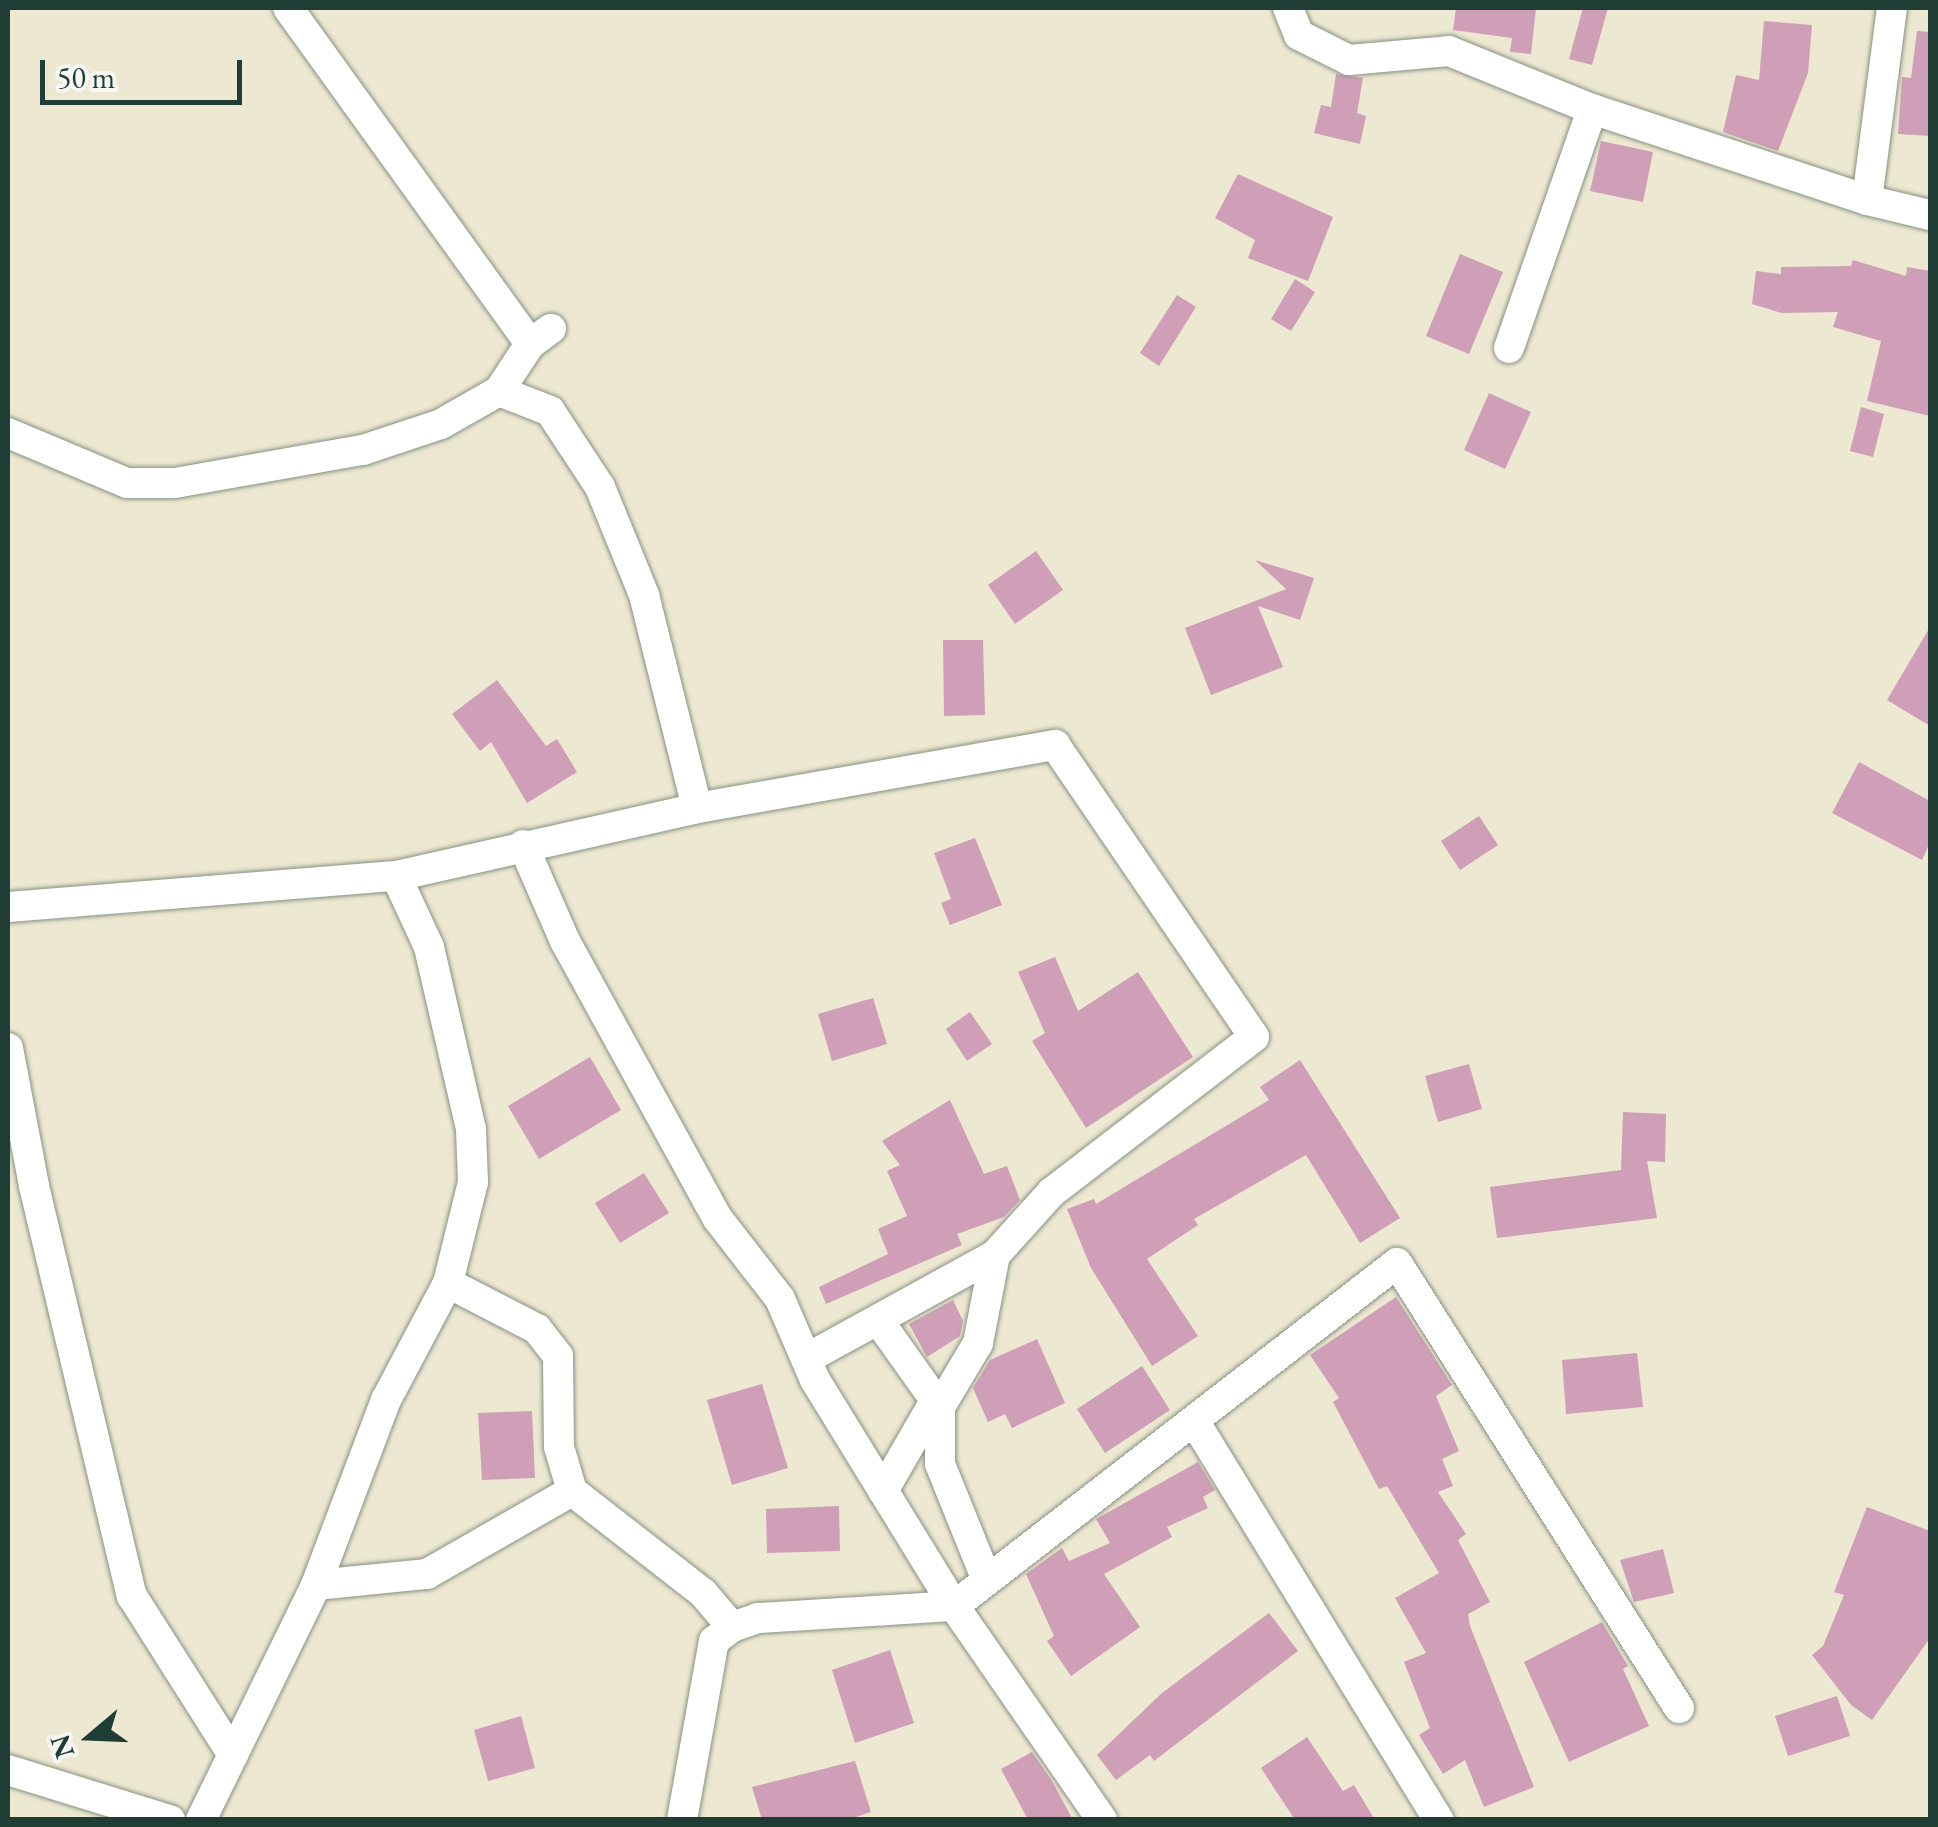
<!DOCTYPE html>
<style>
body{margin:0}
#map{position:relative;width:1938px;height:1827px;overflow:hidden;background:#ede8d1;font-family:"EB Garamond",serif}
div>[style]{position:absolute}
.building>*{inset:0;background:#ce9fb7}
.roads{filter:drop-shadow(0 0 2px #869282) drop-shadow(0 0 2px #869282)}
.minor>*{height:30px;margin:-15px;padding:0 15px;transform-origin:15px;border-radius:15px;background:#fff}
span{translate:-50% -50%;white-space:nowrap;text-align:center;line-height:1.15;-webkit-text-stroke:9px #f6f6f2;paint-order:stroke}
.frame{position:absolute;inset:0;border:10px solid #1f3d34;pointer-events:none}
.north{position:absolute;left:40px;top:1687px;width:100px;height:100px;-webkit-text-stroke:8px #f6f6f2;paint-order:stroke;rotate:251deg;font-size:28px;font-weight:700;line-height:40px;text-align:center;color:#1f3d34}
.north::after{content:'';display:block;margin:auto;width:35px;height:45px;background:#1f3d34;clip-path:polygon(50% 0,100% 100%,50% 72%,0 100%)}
.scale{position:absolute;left:40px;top:60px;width:202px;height:45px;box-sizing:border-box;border:5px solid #1f3d34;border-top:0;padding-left:12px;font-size:30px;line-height:35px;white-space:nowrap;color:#1f3d34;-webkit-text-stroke:8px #f6f6f2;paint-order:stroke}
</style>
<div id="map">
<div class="building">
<div style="clip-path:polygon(1456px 8px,1536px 8px,1531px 54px,1510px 52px,1512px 38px,1453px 30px)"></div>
<div style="clip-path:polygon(1583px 8px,1608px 8px,1592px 65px,1569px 59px)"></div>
<div style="clip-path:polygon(1764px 21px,1812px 25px,1808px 73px,1778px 151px,1723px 132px,1736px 75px,1759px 80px)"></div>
<div style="clip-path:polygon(1917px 31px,1930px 32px,1930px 136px,1898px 134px,1902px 77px,1911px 78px)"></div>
<div style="clip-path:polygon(1336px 74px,1363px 78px,1357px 113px,1366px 116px,1360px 144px,1314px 133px,1321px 105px,1331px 107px)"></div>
<div style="clip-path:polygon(1601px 141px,1653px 152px,1643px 202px,1590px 191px)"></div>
<div style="clip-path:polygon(1238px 174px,1333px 217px,1308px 281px,1248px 258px,1255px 240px,1215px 218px)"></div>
<div style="clip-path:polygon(1460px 254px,1503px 272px,1469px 354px,1426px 336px)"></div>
<div style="clip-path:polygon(1853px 260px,1906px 276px,1907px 267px,1930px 271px,1930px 416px,1867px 401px,1881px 341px,1833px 327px,1838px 312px,1782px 313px,1752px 304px,1756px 271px,1781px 274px,1781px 267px,1851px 266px)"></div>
<div style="clip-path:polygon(1295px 279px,1315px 292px,1291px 331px,1271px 319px)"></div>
<div style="clip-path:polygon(1177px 295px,1196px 307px,1159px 366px,1140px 353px)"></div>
<div style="clip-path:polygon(1489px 393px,1531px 412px,1505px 469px,1464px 450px)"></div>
<div style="clip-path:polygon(1861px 407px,1884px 414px,1873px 457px,1850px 451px)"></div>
<div style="clip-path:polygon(1036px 551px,1063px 590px,1015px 624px,988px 585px)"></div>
<div style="clip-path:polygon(1255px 560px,1314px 578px,1300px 620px,1258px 606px,1283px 667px,1211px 695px,1185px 628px,1286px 589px)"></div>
<div style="clip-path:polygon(1930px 627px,1930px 726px,1887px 700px)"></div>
<div style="clip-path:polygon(943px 640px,983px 640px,985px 715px,944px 716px)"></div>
<div style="clip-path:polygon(497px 680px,546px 746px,557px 739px,577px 772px,527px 803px,491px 742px,480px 751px,452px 714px)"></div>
<div style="clip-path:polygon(1859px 762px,1930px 801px,1930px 842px,1922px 860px,1832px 813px)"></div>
<div style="clip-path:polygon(1479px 816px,1498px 845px,1460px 870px,1441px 841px)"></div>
<div style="clip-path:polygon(975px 838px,1002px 905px,950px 925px,941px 903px,951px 899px,934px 853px)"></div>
<div style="clip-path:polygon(1055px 957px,1078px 1011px,1138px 972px,1193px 1057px,1086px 1128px,1032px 1041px,1045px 1033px,1018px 972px)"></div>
<div style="clip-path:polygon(873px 998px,887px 1044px,832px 1061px,818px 1014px)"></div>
<div style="clip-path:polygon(970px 1012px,992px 1044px,967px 1061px,946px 1029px)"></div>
<div style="clip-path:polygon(590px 1057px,621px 1110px,539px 1159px,508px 1106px)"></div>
<div style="clip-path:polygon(1300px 1060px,1400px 1218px,1360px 1243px,1306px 1155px,1194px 1219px,1198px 1225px,1147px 1259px,1198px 1336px,1152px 1366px,1091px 1268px,1067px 1209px,1094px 1199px,1096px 1204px,1269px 1100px,1260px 1087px)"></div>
<div style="clip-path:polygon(1469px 1064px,1482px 1109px,1438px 1122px,1425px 1076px)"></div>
<div style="clip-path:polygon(950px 1100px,984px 1174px,1007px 1166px,1020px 1200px,1004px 1217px,957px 1234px,962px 1245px,826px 1304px,819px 1287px,888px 1254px,878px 1229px,907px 1216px,887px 1171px,900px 1165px,882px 1141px)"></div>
<div style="clip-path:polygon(1623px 1112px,1666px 1114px,1665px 1162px,1647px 1161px,1657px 1218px,1497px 1238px,1490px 1187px,1621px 1170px)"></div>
<div style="clip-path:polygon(644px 1173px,669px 1213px,620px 1243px,595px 1203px)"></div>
<div style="clip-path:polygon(1396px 1297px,1452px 1385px,1436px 1396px,1459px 1451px,1442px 1459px,1453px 1486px,1438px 1492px,1466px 1534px,1458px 1540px,1490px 1602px,1468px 1614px,1470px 1626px,1534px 1787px,1484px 1807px,1465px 1760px,1443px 1774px,1419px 1735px,1430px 1728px,1404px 1662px,1426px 1653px,1395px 1598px,1439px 1573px,1387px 1486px,1379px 1489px,1333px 1402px,1339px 1398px,1310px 1355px)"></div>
<div style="clip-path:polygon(953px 1300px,963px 1321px,960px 1336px,927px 1357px,909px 1324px)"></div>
<div style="clip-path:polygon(1037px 1339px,1065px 1403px,1012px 1428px,1005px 1414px,988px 1422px,973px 1388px,990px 1360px)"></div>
<div style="clip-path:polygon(1637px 1353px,1643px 1407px,1566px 1414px,1562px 1360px)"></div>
<div style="clip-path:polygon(1142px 1366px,1170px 1410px,1105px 1453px,1077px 1409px)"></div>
<div style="clip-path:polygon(762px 1384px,788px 1468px,732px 1485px,707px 1400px)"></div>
<div style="clip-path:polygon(532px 1411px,535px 1478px,482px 1480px,478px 1413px)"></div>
<div style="clip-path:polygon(1198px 1462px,1215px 1490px,1203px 1497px,1208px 1508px,1167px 1527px,1172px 1537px,1104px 1574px,1140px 1627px,1071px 1676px,1047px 1641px,1054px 1636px,1026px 1574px,1062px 1548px,1069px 1561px,1110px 1543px,1096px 1519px)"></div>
<div style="clip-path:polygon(839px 1506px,840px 1551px,767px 1553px,766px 1509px)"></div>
<div style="clip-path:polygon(1867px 1507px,1930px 1531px,1930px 1638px,1872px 1720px,1851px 1705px,1812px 1655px,1823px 1646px,1844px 1595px,1834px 1592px)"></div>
<div style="clip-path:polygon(1663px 1549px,1674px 1593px,1634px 1602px,1620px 1560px)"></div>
<div style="clip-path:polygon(1269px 1613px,1298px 1651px,1154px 1761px,1150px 1755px,1116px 1780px,1097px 1755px,1162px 1693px)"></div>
<div style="clip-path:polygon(1602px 1622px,1628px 1666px,1623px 1669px,1649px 1726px,1569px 1762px,1524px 1662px)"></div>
<div style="clip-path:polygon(890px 1650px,914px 1723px,855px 1743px,832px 1670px)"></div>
<div style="clip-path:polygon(1837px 1696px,1850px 1736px,1788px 1756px,1775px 1716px)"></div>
<div style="clip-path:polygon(521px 1716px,535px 1768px,488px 1781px,474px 1730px)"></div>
<div style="clip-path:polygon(1307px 1737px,1343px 1791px,1354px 1785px,1375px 1820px,1295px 1820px,1261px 1768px)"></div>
<div style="clip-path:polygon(1032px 1752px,1052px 1781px,1073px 1820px,1028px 1820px,1001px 1769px)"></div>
<div style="clip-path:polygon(855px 1761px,871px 1812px,847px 1820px,762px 1820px,752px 1787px)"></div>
</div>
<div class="roads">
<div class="minor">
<div style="left:288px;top:8px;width:414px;rotate:54.2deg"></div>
<div style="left:1288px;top:8px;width:29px;rotate:68deg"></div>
<div style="left:1299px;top:35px;width:56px;rotate:26.6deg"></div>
<div style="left:1349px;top:60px;width:100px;rotate:-5.1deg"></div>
<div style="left:1449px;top:51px;width:154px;rotate:22.1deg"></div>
<div style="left:1592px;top:109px;width:290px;rotate:18.3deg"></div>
<div style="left:1867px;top:200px;width:65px;rotate:13.4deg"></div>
<div style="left:1867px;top:200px;width:194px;rotate:-82.6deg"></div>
<div style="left:1509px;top:348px;width:253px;rotate:-70.8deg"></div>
<div style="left:499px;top:391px;width:55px;rotate:21.4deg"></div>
<div style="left:550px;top:411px;width:91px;rotate:56.7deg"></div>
<div style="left:600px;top:487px;width:117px;rotate:67.8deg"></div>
<div style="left:644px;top:595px;width:219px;rotate:76deg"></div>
<div style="left:8px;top:433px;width:129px;rotate:22.8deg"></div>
<div style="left:127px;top:483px;width:48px"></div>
<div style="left:175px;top:483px;width:191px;rotate:-10deg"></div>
<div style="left:363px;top:450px;width:82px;rotate:-18.4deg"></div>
<div style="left:441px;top:424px;width:67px;rotate:-29.6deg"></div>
<div style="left:499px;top:391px;width:56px;rotate:-56.6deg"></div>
<div style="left:530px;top:344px;width:26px;rotate:-36deg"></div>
<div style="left:523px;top:845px;width:105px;rotate:66.4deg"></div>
<div style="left:565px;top:941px;width:317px;rotate:61.2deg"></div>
<div style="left:718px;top:1219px;width:101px;rotate:52.2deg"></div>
<div style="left:780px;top:1299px;width:88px;rotate:66.6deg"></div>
<div style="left:815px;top:1380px;width:265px;rotate:58.4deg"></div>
<div style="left:954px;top:1606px;width:260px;rotate:55.3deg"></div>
<div style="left:8px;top:907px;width:389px;rotate:-4.6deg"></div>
<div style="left:396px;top:876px;width:309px;rotate:-12.7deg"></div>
<div style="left:697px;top:808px;width:364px;rotate:-10deg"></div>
<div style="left:1055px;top:745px;width:353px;rotate:55.7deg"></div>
<div style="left:1254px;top:1037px;width:256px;rotate:142.5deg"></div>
<div style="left:1051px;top:1193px;width:84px;rotate:132.1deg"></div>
<div style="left:995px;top:1255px;width:90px;rotate:100.9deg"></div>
<div style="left:978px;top:1343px;width:74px;rotate:120.7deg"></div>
<div style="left:940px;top:1407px;width:57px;rotate:90deg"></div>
<div style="left:940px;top:1464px;width:123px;rotate:68deg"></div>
<div style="left:8px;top:1048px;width:140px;rotate:79.3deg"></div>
<div style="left:34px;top:1186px;width:422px;rotate:76.6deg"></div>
<div style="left:132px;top:1596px;width:188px;rotate:57.6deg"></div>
<div style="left:448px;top:1283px;width:100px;rotate:27.3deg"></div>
<div style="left:537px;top:1329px;width:34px;rotate:52deg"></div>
<div style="left:558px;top:1356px;width:91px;rotate:89.4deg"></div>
<div style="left:559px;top:1447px;width:46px;rotate:73.5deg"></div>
<div style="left:572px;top:1491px;width:166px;rotate:37.9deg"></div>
<div style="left:703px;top:1593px;width:45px;rotate:49.5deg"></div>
<div style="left:878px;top:1320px;width:107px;rotate:54.5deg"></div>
<div style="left:806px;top:1359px;width:216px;rotate:-28.8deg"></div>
<div style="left:1196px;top:1424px;width:465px;rotate:58.5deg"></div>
<div style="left:883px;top:1491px;width:104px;rotate:-60deg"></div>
<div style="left:316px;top:1585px;width:112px;rotate:-5.7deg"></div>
<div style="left:427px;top:1574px;width:167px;rotate:-29.8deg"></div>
<div style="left:8px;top:1770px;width:170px;rotate:17.2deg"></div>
<div style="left:201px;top:1820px;width:262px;rotate:-63.9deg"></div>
<div style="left:316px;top:1585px;width:198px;rotate:-69.3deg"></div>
<div style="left:386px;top:1400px;width:132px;rotate:-62.1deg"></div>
<div style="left:448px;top:1283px;width:104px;rotate:-76.1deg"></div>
<div style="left:473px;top:1182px;width:53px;rotate:-92.2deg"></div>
<div style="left:471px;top:1129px;width:187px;rotate:-103deg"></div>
<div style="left:429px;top:947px;width:78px;rotate:-114.9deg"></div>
<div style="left:682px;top:1820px;width:182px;rotate:-79.9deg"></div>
<div style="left:714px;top:1641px;width:23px;rotate:-38deg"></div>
<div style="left:732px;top:1627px;width:28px;rotate:-19deg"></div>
<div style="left:758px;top:1618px;width:196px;rotate:-3.5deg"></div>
<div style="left:954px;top:1606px;width:560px;rotate:-37.75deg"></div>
<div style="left:1397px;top:1263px;width:527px;rotate:57.64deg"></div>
</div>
</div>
<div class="frame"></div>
<div class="north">N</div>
<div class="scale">50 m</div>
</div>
